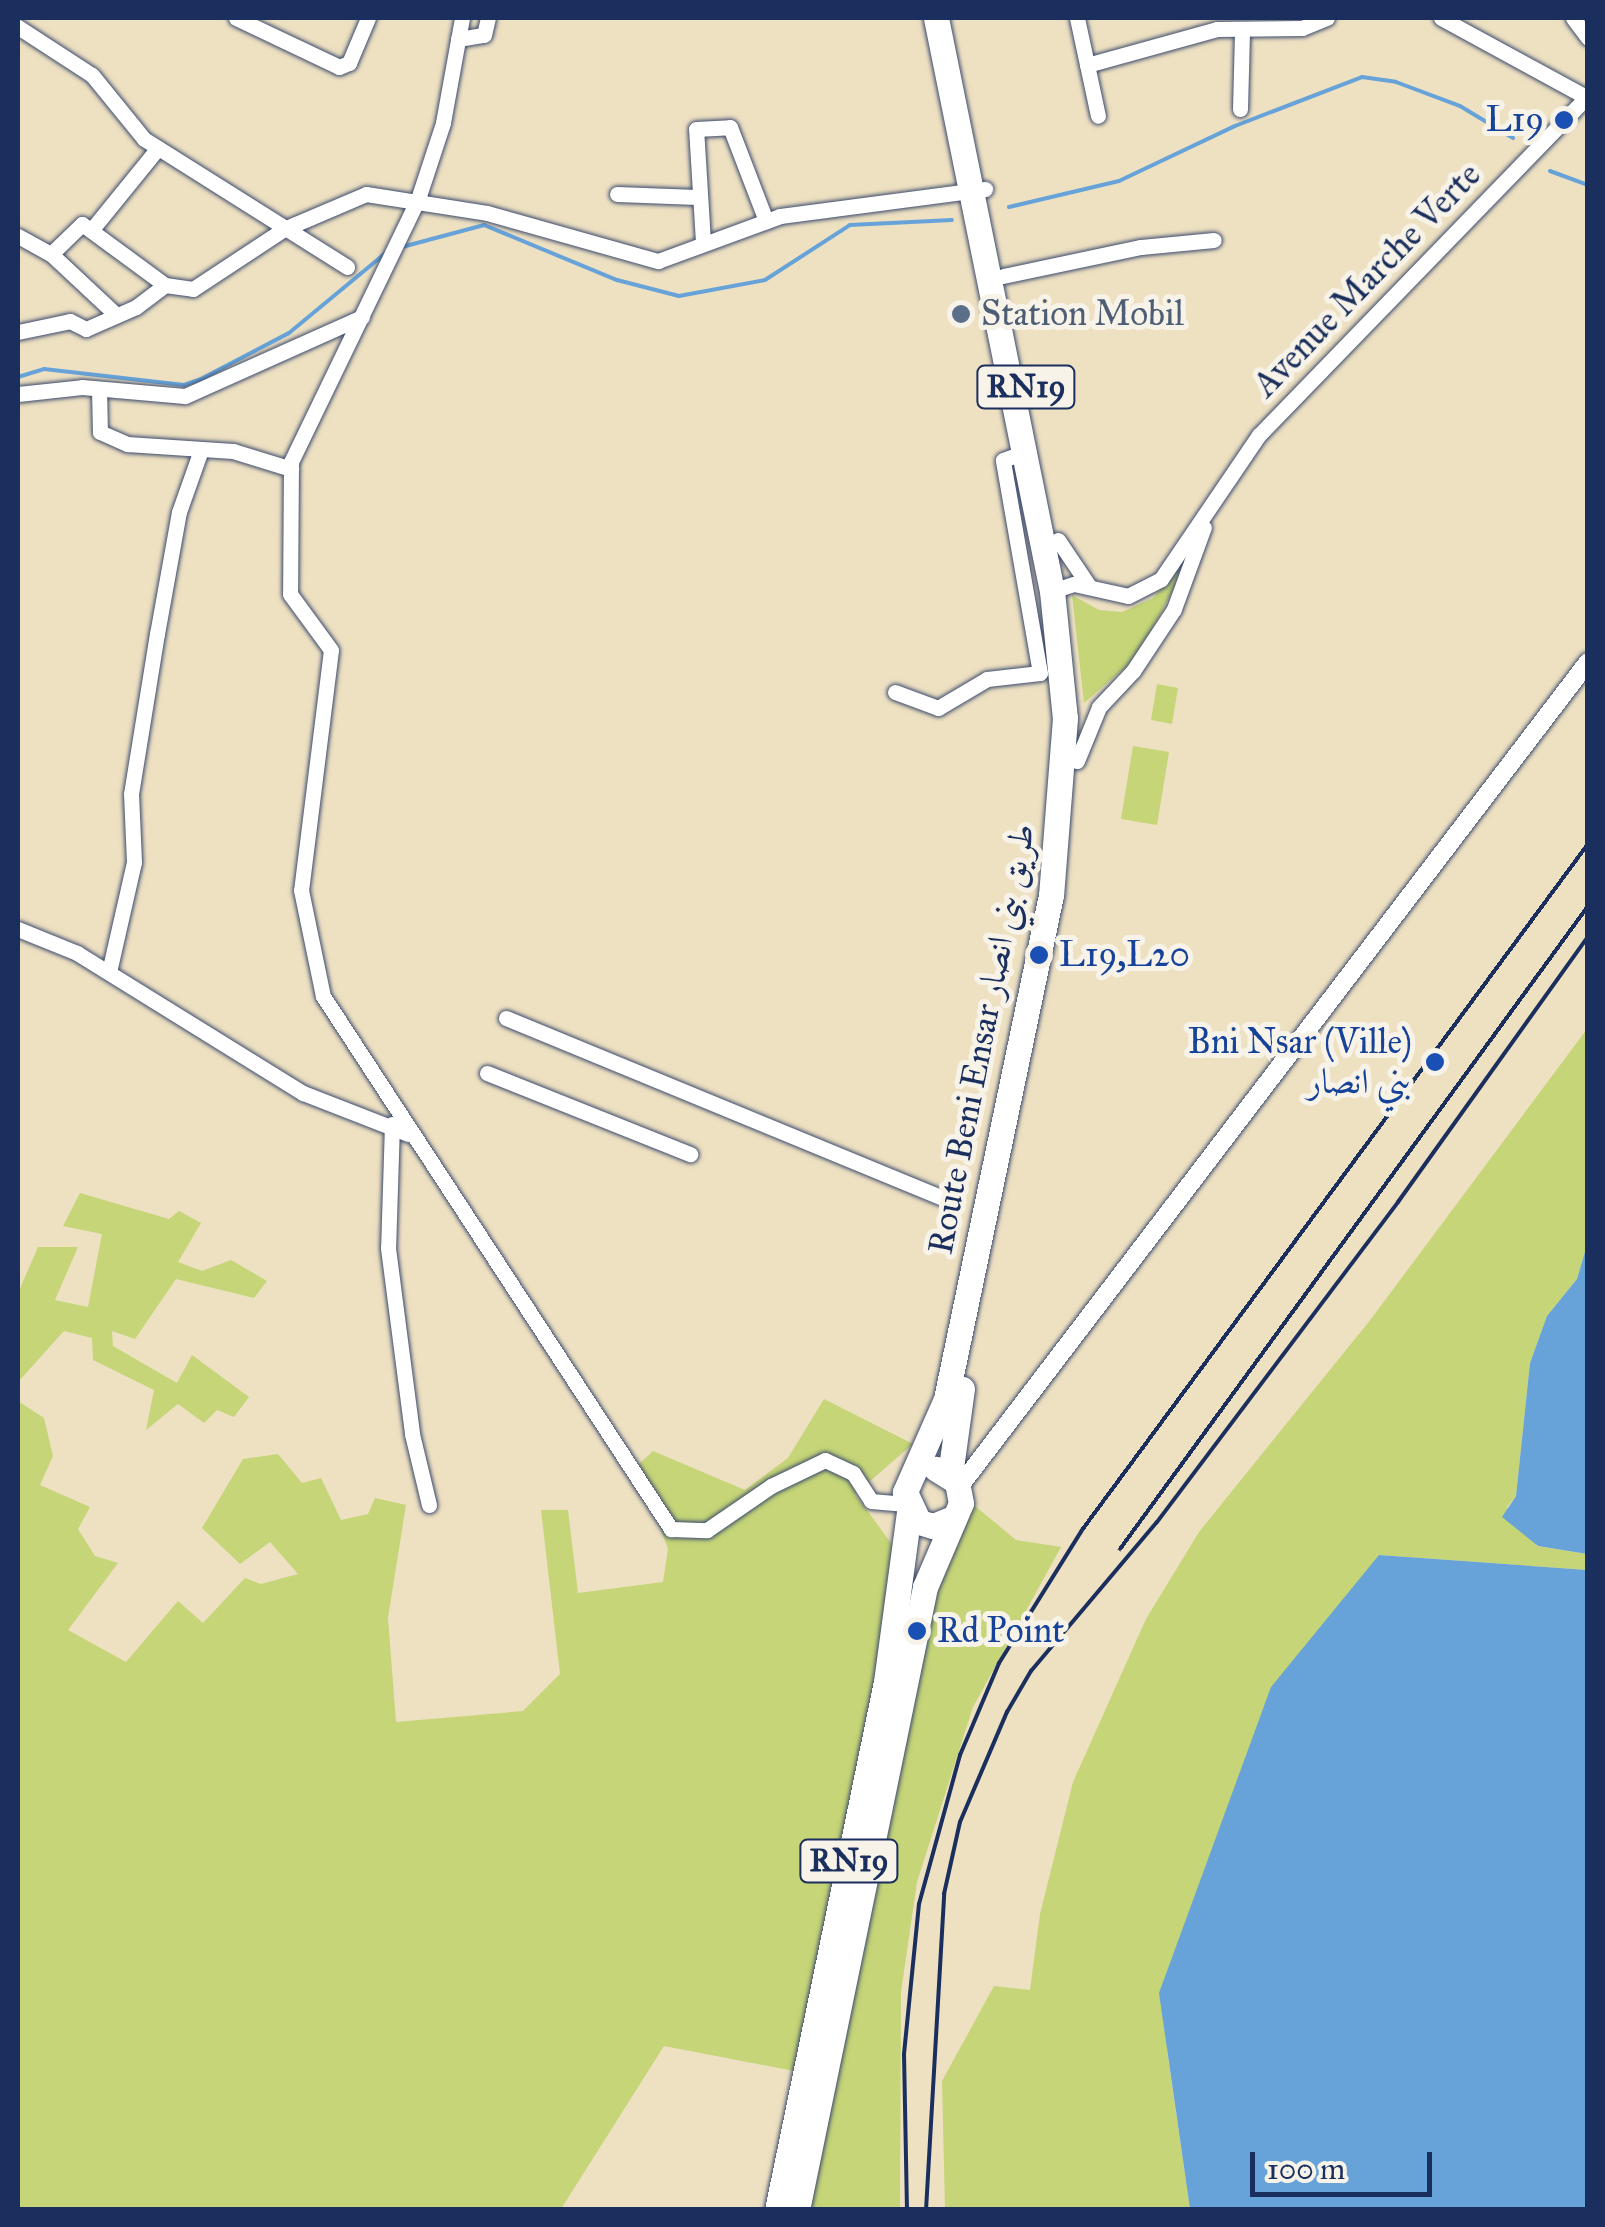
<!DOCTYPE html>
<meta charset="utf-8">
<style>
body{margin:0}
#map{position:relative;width:1605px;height:2227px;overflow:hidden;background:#eee1c2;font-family:"IM FELL Great Primer",Amiri,serif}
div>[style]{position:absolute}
.green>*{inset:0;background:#c5d577}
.water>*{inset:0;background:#67a3d8}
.stream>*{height:4px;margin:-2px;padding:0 2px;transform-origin:2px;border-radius:2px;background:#67a3d8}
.roads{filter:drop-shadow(0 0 2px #3b4a6d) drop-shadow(0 0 2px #3b4a6d)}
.minor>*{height:15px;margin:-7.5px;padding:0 7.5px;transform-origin:7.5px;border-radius:7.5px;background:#fff}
.tertiary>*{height:18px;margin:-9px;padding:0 9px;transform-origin:9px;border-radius:9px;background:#fff}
.trunk>*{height:25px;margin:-12.5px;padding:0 12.5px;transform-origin:12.5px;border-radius:12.5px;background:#fff}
.rail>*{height:4px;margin:-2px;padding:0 2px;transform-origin:2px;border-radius:2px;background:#1b2f5e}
.dots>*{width:28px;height:28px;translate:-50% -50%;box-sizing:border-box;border:5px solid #f7f3e8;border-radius:50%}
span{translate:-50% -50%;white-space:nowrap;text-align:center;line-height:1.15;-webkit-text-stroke:10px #f7f3e8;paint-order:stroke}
.shield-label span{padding:2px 8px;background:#f7f3e8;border:2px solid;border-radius:8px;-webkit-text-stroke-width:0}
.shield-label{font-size:32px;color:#1b2f5e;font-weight:700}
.transit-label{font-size:35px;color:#164399}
.right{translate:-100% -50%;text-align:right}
.left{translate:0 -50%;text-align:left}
.street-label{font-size:35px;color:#1b2f5e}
.service-label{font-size:35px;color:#4e5e75}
.frame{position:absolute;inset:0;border:20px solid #1b2f5e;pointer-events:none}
.scale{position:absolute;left:1250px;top:2152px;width:182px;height:45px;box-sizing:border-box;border:5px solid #1b2f5e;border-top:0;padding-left:12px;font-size:30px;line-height:35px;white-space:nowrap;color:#1b2f5e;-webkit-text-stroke:8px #f7f3e8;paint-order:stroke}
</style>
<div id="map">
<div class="green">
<div style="clip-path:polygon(1176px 569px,1183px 572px,1137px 657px,1084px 703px,1072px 595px,1099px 610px,1122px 612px,1153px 598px)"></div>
<div style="clip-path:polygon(1157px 684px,1178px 688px,1172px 724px,1151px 720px)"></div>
<div style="clip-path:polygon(1133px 746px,1169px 752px,1157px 825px,1121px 819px)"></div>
<div style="clip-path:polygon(1587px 1029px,1587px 1245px,1577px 1279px,1547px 1316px,1530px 1363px,1516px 1496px,1507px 1507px,1537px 1546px,1587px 1554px,1587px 1570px,1379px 1555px,1167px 2051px,1190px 2209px,945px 2209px,942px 2081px,994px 1986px,1030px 1990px,1040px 1914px,1073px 1782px,1146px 1619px,1199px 1532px,1371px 1319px)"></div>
<div style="clip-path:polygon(80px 1193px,169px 1219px,179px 1211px,201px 1223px,178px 1262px,202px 1271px,231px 1260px,267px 1281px,254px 1298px,176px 1279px,135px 1339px,112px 1331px,113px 1346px,177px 1383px,192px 1355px,249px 1397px,234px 1417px,217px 1410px,204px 1423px,178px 1404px,146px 1430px,154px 1390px,93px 1360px,92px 1338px,64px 1331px,18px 1382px,18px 1293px,38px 1247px,78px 1247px,55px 1300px,88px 1307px,102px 1234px,63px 1226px)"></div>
<div style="clip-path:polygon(824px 1399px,913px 1444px,855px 1494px,894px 1547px,886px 1637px,799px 2072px,664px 2046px,561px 2209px,18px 2209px,18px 1401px,44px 1418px,53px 1456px,40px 1485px,90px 1507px,78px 1529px,95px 1556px,118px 1563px,68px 1630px,126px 1662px,178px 1601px,203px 1623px,245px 1578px,261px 1584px,298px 1574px,270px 1542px,240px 1564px,202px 1528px,243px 1459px,278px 1454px,302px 1483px,321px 1478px,341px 1520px,368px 1514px,375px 1498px,406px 1505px,388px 1618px,396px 1722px,523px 1711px,560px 1674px,541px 1510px,568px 1510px,578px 1593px,663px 1582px,668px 1549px,637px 1466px,653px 1451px,745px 1490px,788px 1458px)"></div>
<div style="clip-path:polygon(975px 1506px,1016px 1540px,1061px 1547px,973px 1707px,917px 1882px,901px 1992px,900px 2209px,803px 2210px,917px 1631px,949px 1543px)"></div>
</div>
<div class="water">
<div style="clip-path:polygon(1587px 1245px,1587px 1554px,1538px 1546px,1502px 1517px,1516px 1496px,1530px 1363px,1547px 1316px,1577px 1279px)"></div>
<div style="clip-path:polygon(1379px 1555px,1587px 1570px,1587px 2209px,1190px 2209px,1159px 1993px,1271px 1687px)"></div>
</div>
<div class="stream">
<div style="left:1550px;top:171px;width:40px;rotate:20.2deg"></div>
<div style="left:1009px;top:207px;width:113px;rotate:-13.3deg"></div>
<div style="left:1119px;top:181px;width:128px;rotate:-25.4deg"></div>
<div style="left:1235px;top:126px;width:136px;rotate:-21.1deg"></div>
<div style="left:1362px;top:77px;width:34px;rotate:8deg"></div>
<div style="left:1396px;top:82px;width:68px;rotate:20.6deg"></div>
<div style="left:1460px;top:106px;width:62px;rotate:31.1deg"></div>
<div style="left:402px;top:247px;width:85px;rotate:-15deg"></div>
<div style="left:484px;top:225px;width:144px;rotate:22.5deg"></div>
<div style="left:617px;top:280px;width:64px;rotate:14.5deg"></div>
<div style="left:679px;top:296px;width:87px;rotate:-10.5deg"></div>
<div style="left:765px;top:280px;width:101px;rotate:-32.9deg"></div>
<div style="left:850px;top:225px;width:102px;rotate:-2.8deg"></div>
<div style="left:18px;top:377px;width:27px;rotate:-17deg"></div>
<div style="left:44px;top:369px;width:141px;rotate:6.5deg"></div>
<div style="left:184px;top:385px;width:18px;rotate:-19deg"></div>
<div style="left:201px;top:379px;width:99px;rotate:-27.6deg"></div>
<div style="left:289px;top:333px;width:129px;rotate:-39.6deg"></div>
</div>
<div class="roads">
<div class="minor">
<div style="left:236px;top:18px;width:114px;rotate:25.4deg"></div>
<div style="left:339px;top:67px;width:11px;rotate:-22deg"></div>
<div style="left:349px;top:63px;width:49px;rotate:-67.1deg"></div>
<div style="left:462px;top:18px;width:107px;rotate:100.3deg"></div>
<div style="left:443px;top:123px;width:80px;rotate:108.2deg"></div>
<div style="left:418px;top:199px;width:292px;rotate:115.8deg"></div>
<div style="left:291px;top:462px;width:132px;rotate:90.4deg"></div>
<div style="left:290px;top:594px;width:69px;rotate:53.8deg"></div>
<div style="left:331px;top:650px;width:242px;rotate:97.1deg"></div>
<div style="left:301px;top:890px;width:108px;rotate:78.3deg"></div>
<div style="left:323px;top:996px;width:637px;rotate:56.86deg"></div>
<div style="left:671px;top:1529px;width:36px;rotate:2deg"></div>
<div style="left:707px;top:1530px;width:78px;rotate:-34.5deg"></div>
<div style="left:771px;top:1486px;width:60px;rotate:-25.7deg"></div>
<div style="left:825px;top:1460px;width:31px;rotate:25deg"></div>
<div style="left:853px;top:1473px;width:33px;rotate:57deg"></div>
<div style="left:871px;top:1501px;width:35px;rotate:5deg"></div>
<div style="left:1077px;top:18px;width:100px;rotate:77.9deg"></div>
<div style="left:1441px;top:18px;width:167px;rotate:28.6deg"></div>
<div style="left:1573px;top:18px;width:25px;rotate:53deg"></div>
<div style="left:18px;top:27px;width:88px;rotate:33deg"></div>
<div style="left:92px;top:75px;width:82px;rotate:50.9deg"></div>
<div style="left:144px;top:139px;width:240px;rotate:32.2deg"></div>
<div style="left:458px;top:39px;width:26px;rotate:-9deg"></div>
<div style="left:484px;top:35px;width:17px;rotate:-77deg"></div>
<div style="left:1087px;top:65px;width:135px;rotate:-15.5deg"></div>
<div style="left:1217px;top:29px;width:85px;rotate:-0.7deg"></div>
<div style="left:1302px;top:28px;width:27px;rotate:-22deg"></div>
<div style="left:1240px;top:109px;width:77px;rotate:-88.5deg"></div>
<div style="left:617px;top:194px;width:80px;rotate:2.1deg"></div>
<div style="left:93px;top:228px;width:103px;rotate:-50.9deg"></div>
<div style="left:18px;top:236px;width:38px;rotate:29deg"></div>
<div style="left:51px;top:254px;width:85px;rotate:43.1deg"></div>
<div style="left:703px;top:242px;width:113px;rotate:-93.5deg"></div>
<div style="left:696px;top:129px;width:34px;rotate:-3deg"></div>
<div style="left:730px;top:127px;width:101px;rotate:69deg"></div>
<div style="left:51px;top:254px;width:43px;rotate:-44.1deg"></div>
<div style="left:82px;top:224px;width:103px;rotate:36.3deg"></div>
<div style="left:1003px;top:276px;width:141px;rotate:-11.9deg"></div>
<div style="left:1141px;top:247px;width:73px;rotate:-5.5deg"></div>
<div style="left:18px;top:332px;width:53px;rotate:-11.9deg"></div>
<div style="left:70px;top:321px;width:18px;rotate:27deg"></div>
<div style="left:86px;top:329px;width:55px;rotate:-23.7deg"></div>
<div style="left:136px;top:307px;width:36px;rotate:-37deg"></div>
<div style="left:165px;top:285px;width:28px;rotate:8deg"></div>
<div style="left:193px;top:289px;width:109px;rotate:-33.4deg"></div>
<div style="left:284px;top:229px;width:89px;rotate:-23.1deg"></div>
<div style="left:366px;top:194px;width:122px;rotate:8.9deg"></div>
<div style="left:487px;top:213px;width:178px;rotate:15.7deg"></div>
<div style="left:658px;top:261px;width:130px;rotate:-20.2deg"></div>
<div style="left:780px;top:216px;width:207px;rotate:-7.5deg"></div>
<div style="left:99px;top:389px;width:43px;rotate:88.7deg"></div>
<div style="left:100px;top:432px;width:30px;rotate:24deg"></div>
<div style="left:127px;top:444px;width:106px;rotate:3.8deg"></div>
<div style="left:233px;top:451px;width:61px;rotate:17.2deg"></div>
<div style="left:18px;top:394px;width:64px;rotate:-6.2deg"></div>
<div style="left:82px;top:387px;width:103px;rotate:5deg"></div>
<div style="left:185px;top:396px;width:194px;rotate:-24.1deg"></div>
<div style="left:1058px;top:540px;width:55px;rotate:56deg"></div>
<div style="left:1052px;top:591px;width:23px;rotate:-18deg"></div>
<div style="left:1074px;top:584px;width:55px;rotate:12.5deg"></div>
<div style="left:1128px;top:596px;width:37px;rotate:-27deg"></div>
<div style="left:1161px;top:579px;width:174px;rotate:-55.8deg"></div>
<div style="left:1259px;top:435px;width:472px;rotate:-45.9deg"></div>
<div style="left:895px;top:692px;width:46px;rotate:20.4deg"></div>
<div style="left:938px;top:708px;width:57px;rotate:-30.6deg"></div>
<div style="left:987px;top:679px;width:53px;rotate:-6.5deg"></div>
<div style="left:1040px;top:673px;width:216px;rotate:-99.9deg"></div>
<div style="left:1003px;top:460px;width:20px;rotate:-20deg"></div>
<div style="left:1077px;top:761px;width:58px;rotate:-67.8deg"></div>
<div style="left:1099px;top:707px;width:50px;rotate:-46.6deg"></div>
<div style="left:1133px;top:671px;width:74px;rotate:-56.5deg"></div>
<div style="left:1174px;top:609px;width:87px;rotate:-69.9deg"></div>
<div style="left:18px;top:929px;width:64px;rotate:22.1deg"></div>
<div style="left:77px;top:953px;width:266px;rotate:31.8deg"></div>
<div style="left:303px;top:1093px;width:113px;rotate:21.3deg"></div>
<div style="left:109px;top:972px;width:113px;rotate:-77.2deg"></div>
<div style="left:134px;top:862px;width:68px;rotate:-92.5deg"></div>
<div style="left:131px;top:794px;width:162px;rotate:-80.8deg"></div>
<div style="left:157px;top:634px;width:124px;rotate:-79.8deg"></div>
<div style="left:179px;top:512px;width:66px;rotate:-70.5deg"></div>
<div style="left:506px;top:1018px;width:481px;rotate:22.4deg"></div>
<div style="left:487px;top:1073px;width:219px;rotate:21.8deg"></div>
<div style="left:392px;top:1124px;width:124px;rotate:91.8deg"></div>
<div style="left:388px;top:1248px;width:188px;rotate:82.6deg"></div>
<div style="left:412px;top:1434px;width:73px;rotate:76.5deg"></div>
</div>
<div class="tertiary">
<div style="left:960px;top:1486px;width:1036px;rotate:-52.69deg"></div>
</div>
<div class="trunk">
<div style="left:936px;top:18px;width:585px;rotate:78.56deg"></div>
<div style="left:1052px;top:591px;width:128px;rotate:84.2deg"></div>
<div style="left:1065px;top:718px;width:178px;rotate:94.5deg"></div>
<div style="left:1051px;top:895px;width:515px;rotate:101.77deg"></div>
<div style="left:946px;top:1399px;width:102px;rotate:113.8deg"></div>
<div style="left:905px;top:1492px;width:33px;rotate:65deg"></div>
<div style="left:919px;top:1522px;width:15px;rotate:16deg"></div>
<div style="left:933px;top:1526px;width:22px;rotate:-22deg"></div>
<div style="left:950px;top:1475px;width:87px;rotate:-82.1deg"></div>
<div style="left:777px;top:2210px;width:539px;rotate:-78.34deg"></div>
<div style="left:886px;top:1682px;width:172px;rotate:-82.3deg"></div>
<div style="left:797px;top:2210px;width:636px;rotate:-78.39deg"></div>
<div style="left:925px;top:1587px;width:91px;rotate:-66.8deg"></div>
<div style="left:961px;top:1503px;width:21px;rotate:-101deg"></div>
<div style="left:957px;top:1482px;width:25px;rotate:-148deg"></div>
</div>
</div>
<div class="rail">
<div style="left:1120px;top:1549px;width:795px;rotate:-53.95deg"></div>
<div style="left:907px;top:2210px;width:156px;rotate:-91.1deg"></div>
<div style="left:904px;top:2054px;width:151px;rotate:-84.3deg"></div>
<div style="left:919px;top:1904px;width:155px;rotate:-74.6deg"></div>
<div style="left:960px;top:1755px;width:100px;rotate:-67deg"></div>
<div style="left:999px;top:1663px;width:157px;rotate:-58deg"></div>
<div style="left:1082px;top:1530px;width:852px;rotate:-53.59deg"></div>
<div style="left:926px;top:2210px;width:317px;rotate:-86.7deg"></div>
<div style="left:944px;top:1894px;width:74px;rotate:-77.5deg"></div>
<div style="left:960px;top:1822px;width:120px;rotate:-66.9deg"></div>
<div style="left:1007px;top:1712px;width:48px;rotate:-59.7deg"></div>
<div style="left:1031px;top:1671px;width:195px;rotate:-49.8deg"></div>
<div style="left:1157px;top:1522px;width:401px;rotate:-53deg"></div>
<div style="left:1398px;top:1202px;width:326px;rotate:-54.4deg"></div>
</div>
<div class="dots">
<div style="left:1564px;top:120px;background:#1a4fb4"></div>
<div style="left:961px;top:314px;background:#5c6f8a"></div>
<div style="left:1039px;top:955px;background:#1a4fb4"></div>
<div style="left:1435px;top:1062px;background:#1a4fb4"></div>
<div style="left:917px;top:1631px;background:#1a4fb4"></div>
</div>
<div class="shield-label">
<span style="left:1026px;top:387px">RN19</span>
<span style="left:849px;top:1861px">RN19</span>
</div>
<div class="transit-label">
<span class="right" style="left:1544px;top:120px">L19</span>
<span class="left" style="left:1059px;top:955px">L19,L20</span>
<span class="right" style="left:1412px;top:1062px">Bni Nsar (Ville)<br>بني انصار</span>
<span class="left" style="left:937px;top:1631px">Rd Point</span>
</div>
<div class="street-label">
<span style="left:1367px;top:280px;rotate:-46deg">Avenue Marche Verte</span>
<span style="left:982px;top:1039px;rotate:-79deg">Route Beni Ensar طريق بني انصار</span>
</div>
<div class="service-label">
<span class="left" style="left:981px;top:314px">Station Mobil</span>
</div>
<div class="frame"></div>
<div class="scale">100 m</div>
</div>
